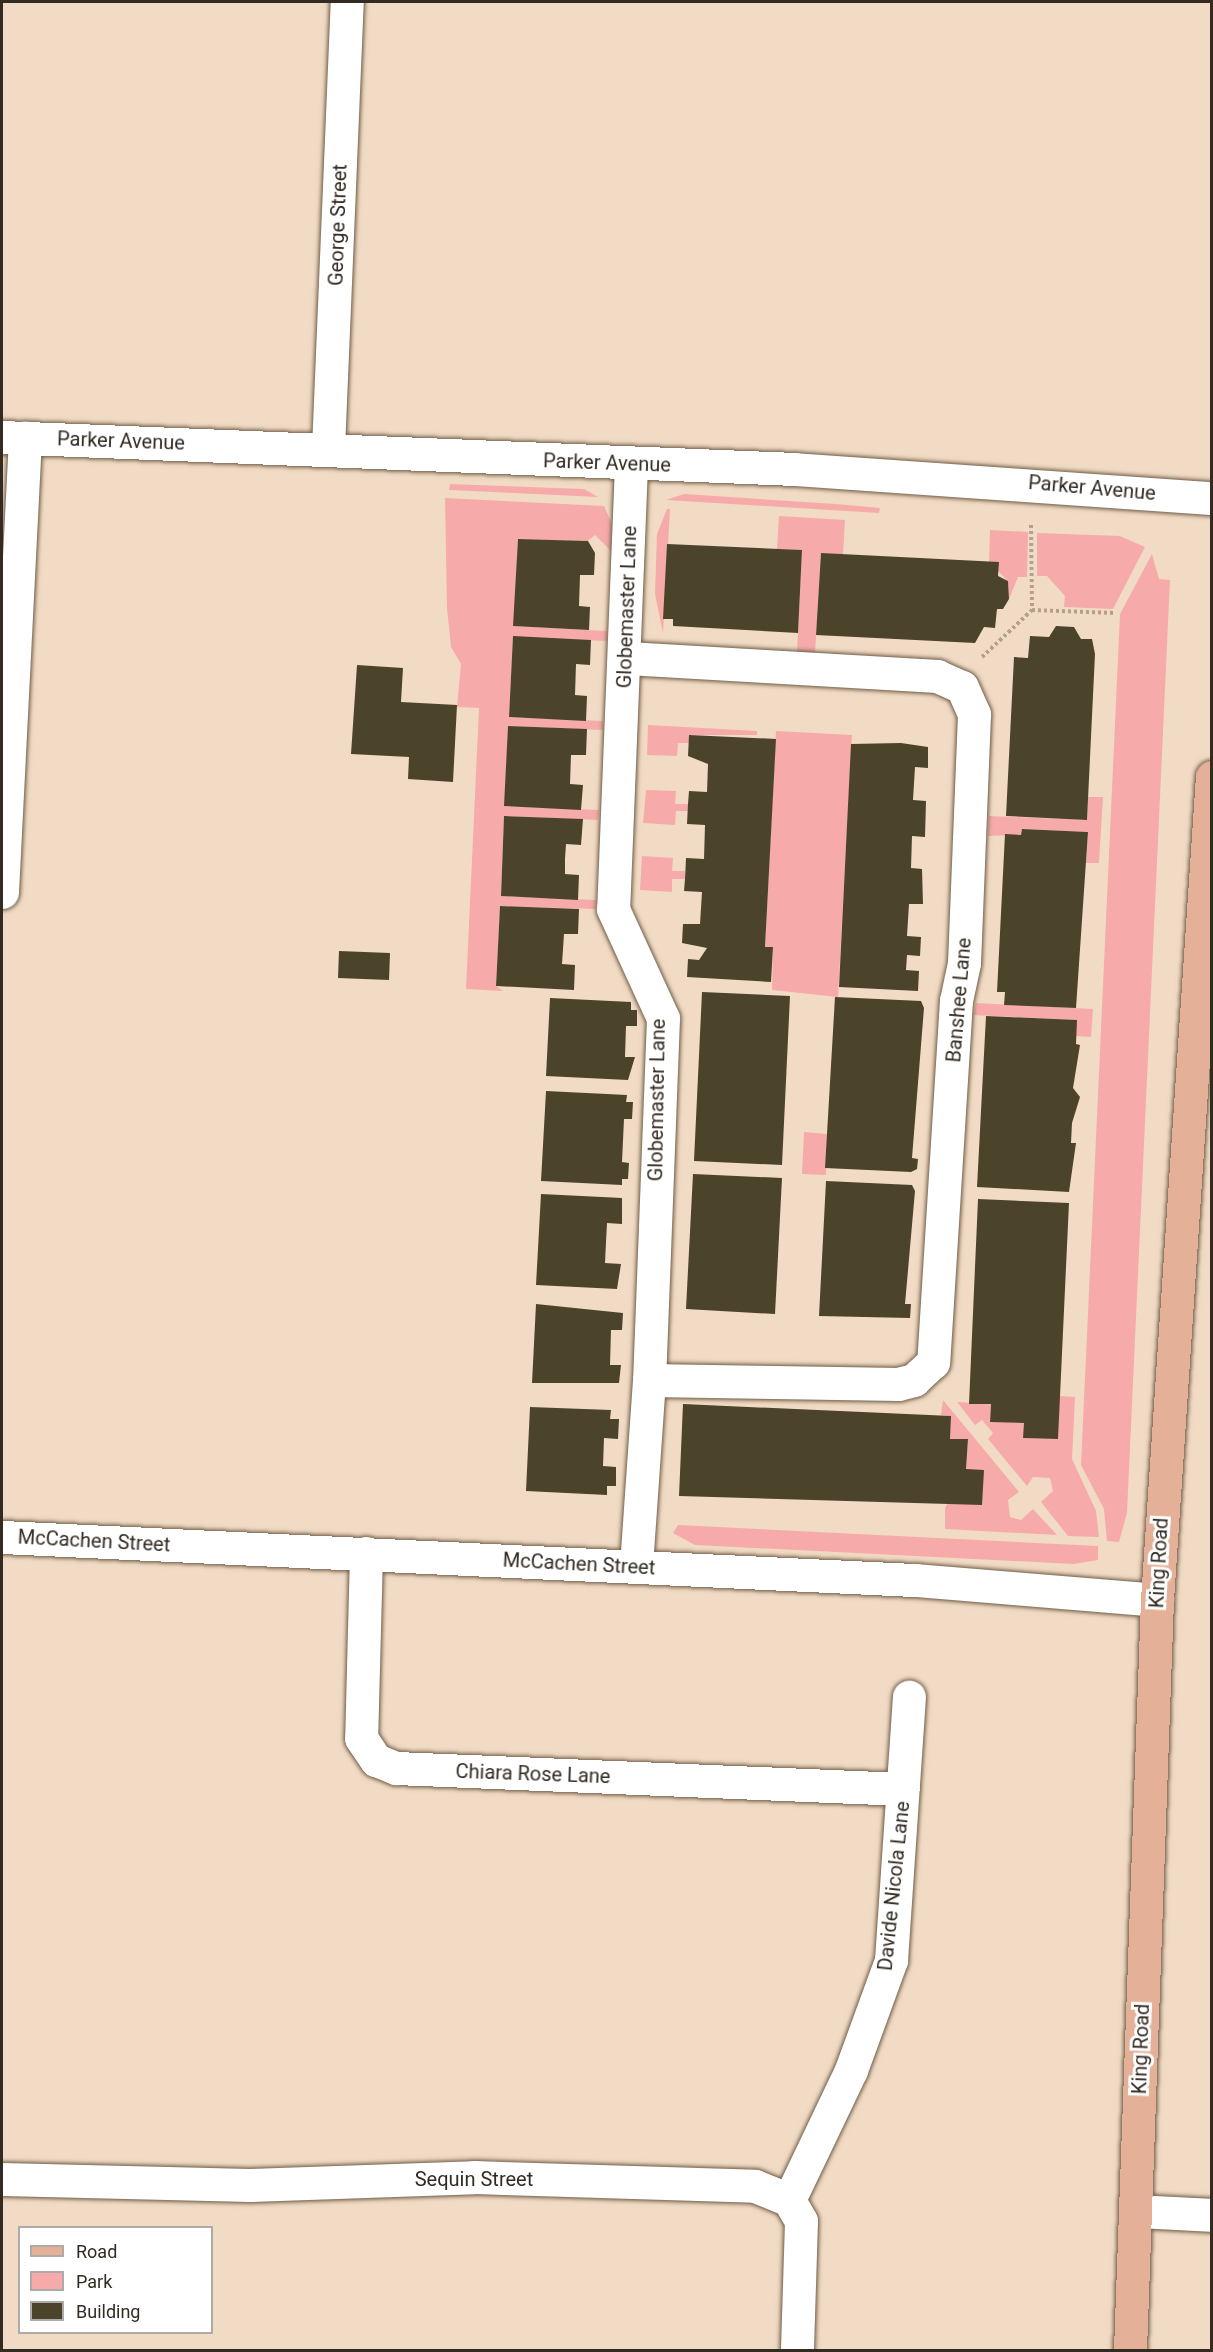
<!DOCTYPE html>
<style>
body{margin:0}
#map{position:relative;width:1213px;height:2352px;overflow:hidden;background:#f2dbc4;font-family:Roboto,sans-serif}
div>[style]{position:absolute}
.green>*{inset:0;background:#f6abaa}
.building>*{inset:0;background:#4c432b}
.path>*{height:4px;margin-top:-2px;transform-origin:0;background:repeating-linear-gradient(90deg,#b3a18e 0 3px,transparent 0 6px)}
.roads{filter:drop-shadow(0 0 2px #6f5c47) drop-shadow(0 0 2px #6f5c47)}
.minor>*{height:33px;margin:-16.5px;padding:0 16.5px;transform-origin:16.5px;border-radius:16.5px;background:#fff}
.major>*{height:33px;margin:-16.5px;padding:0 16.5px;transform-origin:16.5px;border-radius:16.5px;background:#e5b098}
span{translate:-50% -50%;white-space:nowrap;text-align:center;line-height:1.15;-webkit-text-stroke:6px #fff;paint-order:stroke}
.street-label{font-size:20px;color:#332b22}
.frame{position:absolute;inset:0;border:3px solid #332b22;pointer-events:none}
.legend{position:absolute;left:18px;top:2226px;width:195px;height:108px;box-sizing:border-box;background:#fff;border:2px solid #adaaa7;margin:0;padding:8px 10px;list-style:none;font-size:18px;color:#332b22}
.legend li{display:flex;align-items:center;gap:12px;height:30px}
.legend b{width:30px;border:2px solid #adaaa7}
</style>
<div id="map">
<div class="green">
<div style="clip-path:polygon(450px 484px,584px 489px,598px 497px,449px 490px)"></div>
<div style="clip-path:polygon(684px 494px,836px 504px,880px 508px,879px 513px,666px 500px)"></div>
<div style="clip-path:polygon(445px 498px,604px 506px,612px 524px,611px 551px,595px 535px,588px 541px,518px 539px,514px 626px,607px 631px,607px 641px,513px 637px,509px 717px,603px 721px,603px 730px,508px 726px,505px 806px,599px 810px,598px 820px,504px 816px,501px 896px,596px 900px,595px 909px,500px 906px,496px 986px,503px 991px,466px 989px,479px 708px,457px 707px,461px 664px,451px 647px,447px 608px)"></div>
<div style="clip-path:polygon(667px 509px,670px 509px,663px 633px,655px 594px,657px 534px)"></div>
<div style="clip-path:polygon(779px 516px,845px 520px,843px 554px,821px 554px,815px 653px,797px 652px,802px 550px,777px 549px)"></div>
<div style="clip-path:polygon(990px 530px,1028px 532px,1027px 577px,1018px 577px,1009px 599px,1008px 581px,989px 562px)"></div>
<div style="clip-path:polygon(1037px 533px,1120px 536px,1145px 547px,1113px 609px,1064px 607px,1065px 596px,1047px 576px,1037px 576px)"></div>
<div style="clip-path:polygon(1152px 554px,1159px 579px,1170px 580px,1127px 1513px,1119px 1542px,1107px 1541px,1104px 1509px,1081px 1465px,1120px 614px)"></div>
<div style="clip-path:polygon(648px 725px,757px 731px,757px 735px,689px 735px,689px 743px,678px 743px,677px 756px,647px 755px)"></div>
<div style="clip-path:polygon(776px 731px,852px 735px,838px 997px,772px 990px,773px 948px,765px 947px)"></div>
<div style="clip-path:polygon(646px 790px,676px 791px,675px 804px,688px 804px,689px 811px,676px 811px,675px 825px,643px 823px)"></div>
<div style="clip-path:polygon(1088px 797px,1103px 797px,1099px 863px,1086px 863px,1088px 832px,1022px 829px,1021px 835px,988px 836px,989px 816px,1087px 820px)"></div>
<div style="clip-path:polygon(642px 856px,673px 858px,672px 871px,685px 871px,685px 879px,672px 879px,672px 892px,640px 890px)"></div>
<div style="clip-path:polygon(976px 1003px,1093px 1009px,1091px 1037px,1076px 1036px,1076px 1020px,974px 1015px)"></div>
<div style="clip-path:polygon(804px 1132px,827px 1134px,826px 1175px,802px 1174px)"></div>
<div style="clip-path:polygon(1059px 1396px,1075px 1397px,1072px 1459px,1096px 1511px,1099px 1537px,1068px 1536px,1041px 1502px,1053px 1491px,1050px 1478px,1033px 1477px,1027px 1486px,988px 1439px,993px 1433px,982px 1420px,975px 1425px,957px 1402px,991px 1404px,990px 1421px,1024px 1423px,1024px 1438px,1058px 1439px)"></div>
<div style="clip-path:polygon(943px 1400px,1019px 1492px,1008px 1500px,1010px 1517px,1021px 1520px,1033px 1509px,1057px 1535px,945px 1529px,945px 1508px,966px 1469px,968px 1439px,950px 1439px,950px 1416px,941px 1415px)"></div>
<div style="clip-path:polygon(678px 1525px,1098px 1546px,1098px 1560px,1074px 1564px,695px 1545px,673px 1533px)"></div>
</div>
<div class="building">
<div style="clip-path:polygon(518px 539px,588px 541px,595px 553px,594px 575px,580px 575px,579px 606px,590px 607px,589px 630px,513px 626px)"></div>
<div style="clip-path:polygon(667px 544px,802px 550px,798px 633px,673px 626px,673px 619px,663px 619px)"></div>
<div style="clip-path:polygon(821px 553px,999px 562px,998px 576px,1008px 581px,1009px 599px,1003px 609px,997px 609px,995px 628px,984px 627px,975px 643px,816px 635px)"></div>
<div style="clip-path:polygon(1056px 626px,1074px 627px,1081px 639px,1092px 639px,1095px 654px,1087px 820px,1006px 816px,1014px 657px,1028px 658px,1030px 636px,1049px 637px)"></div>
<div style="clip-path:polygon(513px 636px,591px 640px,590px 665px,576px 664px,575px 695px,587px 696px,586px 721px,509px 717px)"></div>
<div style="clip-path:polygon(357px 665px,403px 668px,401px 702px,457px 705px,453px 782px,408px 779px,409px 757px,351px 754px)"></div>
<div style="clip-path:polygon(508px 726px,587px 729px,586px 755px,571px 755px,570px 784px,583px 785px,581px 810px,504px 806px)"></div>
<div style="clip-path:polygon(689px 735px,776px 739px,765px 947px,773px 947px,771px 982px,687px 977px,688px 959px,699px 960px,707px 948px,682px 943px,683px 924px,700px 924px,702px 892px,684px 891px,685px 879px,686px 858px,704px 859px,705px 825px,687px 824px,688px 804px,689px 791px,707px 792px,708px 764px,688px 756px)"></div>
<div style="clip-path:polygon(901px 743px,928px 747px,928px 768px,915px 767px,913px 800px,926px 801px,925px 837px,912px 836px,911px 868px,922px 869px,923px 904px,909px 904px,907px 936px,921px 937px,920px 956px,907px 955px,906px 970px,919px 971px,918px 991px,839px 987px,851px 744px)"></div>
<div style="clip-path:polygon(504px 816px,583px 819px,581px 845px,566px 844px,565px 859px,565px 874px,579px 875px,578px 900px,501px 896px)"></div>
<div style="clip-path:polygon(1022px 829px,1088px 832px,1076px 1008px,1004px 1005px,1005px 992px,997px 992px,1005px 834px,1021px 835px)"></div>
<div style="clip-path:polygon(500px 906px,579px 909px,578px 934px,564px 934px,562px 964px,575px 965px,574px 990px,496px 986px)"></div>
<div style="clip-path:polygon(339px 951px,390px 953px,389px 980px,338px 978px)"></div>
<div style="clip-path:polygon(702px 992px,790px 996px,782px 1165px,694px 1161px)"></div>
<div style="clip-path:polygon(835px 997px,921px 1001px,924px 1008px,912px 1158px,918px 1159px,917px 1169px,911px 1172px,825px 1168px)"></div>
<div style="clip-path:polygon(550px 998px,631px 1002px,631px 1010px,637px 1010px,637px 1026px,626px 1026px,625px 1057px,635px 1057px,628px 1080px,546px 1076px)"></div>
<div style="clip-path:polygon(986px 1016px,1077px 1020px,1076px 1044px,1080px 1045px,1073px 1088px,1080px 1097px,1072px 1123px,1071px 1143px,1076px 1143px,1069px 1192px,977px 1187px)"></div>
<div style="clip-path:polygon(546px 1091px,627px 1095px,626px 1102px,633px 1102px,632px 1119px,624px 1119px,622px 1162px,629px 1163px,628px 1179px,622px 1179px,622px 1185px,541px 1181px)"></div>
<div style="clip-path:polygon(693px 1174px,782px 1178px,775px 1314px,686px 1309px)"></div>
<div style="clip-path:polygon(826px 1181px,912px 1185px,915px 1191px,905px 1304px,911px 1304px,910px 1318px,819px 1316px)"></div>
<div style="clip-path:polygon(541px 1194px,622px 1198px,622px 1224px,607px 1223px,606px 1242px,605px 1263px,621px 1264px,617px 1289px,536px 1285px)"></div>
<div style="clip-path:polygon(978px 1199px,1069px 1203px,1058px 1439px,1023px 1438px,1024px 1423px,990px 1422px,991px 1404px,969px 1404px)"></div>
<div style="clip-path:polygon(536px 1304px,623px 1313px,622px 1330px,611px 1330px,610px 1365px,621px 1365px,619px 1383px,532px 1383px)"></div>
<div style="clip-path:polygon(683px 1404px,951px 1416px,950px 1439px,968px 1439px,966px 1469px,984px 1470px,982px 1505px,679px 1496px)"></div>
<div style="clip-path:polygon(530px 1407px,611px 1410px,610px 1419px,619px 1419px,618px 1439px,604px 1438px,603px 1466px,616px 1467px,616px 1486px,607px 1486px,607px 1495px,526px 1491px)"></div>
</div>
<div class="path">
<div style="left:1031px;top:525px;width:85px;rotate:89.3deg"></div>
<div style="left:1032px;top:610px;width:83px;rotate:2.1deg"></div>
<div style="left:982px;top:657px;width:69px;rotate:-43.2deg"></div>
</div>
<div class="roads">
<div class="minor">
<div style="left:2px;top:437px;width:793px;rotate:2.31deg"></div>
<div style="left:794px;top:469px;width:419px;rotate:4deg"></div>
<div style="left:328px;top:449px;width:447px;rotate:-87.6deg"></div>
<div style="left:631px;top:465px;width:444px;rotate:92.3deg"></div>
<div style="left:613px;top:909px;width:120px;rotate:65.4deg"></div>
<div style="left:663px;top:1018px;width:362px;rotate:92.2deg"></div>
<div style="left:649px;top:1380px;width:186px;rotate:94deg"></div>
<div style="left:627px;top:658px;width:311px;rotate:3.3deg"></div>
<div style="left:937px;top:676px;width:27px;rotate:24deg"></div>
<div style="left:962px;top:687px;width:30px;rotate:66deg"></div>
<div style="left:974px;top:714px;width:249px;rotate:92.3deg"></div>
<div style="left:964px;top:963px;width:38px;rotate:102deg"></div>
<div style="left:956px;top:1000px;width:363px;rotate:93.6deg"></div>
<div style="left:933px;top:1362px;width:26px;rotate:137deg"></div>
<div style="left:914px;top:1380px;width:16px;rotate:166deg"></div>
<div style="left:898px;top:1384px;width:249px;rotate:-179.1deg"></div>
<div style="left:2px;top:892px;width:455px;rotate:-87.1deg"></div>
<div style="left:2px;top:1537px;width:914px;rotate:2.7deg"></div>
<div style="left:915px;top:1580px;width:243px;rotate:4.7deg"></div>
<div style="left:366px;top:1553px;width:185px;rotate:91.5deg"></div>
<div style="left:361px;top:1738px;width:27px;rotate:56deg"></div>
<div style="left:376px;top:1760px;width:22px;rotate:22deg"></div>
<div style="left:396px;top:1768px;width:507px;rotate:2.37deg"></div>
<div style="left:2px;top:2179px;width:248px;rotate:1.4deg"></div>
<div style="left:250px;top:2185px;width:224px;rotate:-2deg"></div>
<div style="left:474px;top:2177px;width:281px;rotate:1.8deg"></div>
<div style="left:755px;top:2186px;width:37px;rotate:22deg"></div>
<div style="left:789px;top:2200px;width:24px;rotate:60deg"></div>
<div style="left:801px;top:2221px;width:129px;rotate:91.8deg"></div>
<div style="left:789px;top:2200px;width:144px;rotate:-64.5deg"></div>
<div style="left:851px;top:2070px;width:117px;rotate:-70deg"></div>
<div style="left:891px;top:1960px;width:264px;rotate:-86.1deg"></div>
<div style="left:1136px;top:2211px;width:76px;rotate:3deg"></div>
</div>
<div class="major">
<div style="left:1130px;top:2350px;width:750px;rotate:-87.94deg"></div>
<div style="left:1157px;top:1600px;width:825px;rotate:-86.18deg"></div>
</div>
</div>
<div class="street-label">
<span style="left:338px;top:225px;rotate:-88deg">George Street</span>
<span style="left:121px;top:441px;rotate:2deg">Parker Avenue</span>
<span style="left:607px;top:463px;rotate:2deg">Parker Avenue</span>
<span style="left:1092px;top:488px;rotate:5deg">Parker Avenue</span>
<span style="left:627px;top:607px;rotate:-88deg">Globemaster Lane</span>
<span style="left:959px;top:1000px;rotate:-85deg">Banshee Lane</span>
<span style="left:657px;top:1100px;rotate:-89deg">Globemaster Lane</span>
<span style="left:94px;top:1541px;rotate:3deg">McCachen Street</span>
<span style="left:1159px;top:1563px;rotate:-87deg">King Road</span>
<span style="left:579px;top:1564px;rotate:3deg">McCachen Street</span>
<span style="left:533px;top:1774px;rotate:2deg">Chiara Rose Lane</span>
<span style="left:894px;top:1886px;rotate:-84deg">Davide Nicola Lane</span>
<span style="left:1141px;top:2049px;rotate:-88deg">King Road</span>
<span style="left:474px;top:2179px">Sequin Street</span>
</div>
<div class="frame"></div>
<ul class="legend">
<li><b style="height:8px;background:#e5b098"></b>Road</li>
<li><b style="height:16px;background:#f6abaa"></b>Park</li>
<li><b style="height:16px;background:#4c432b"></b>Building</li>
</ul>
</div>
